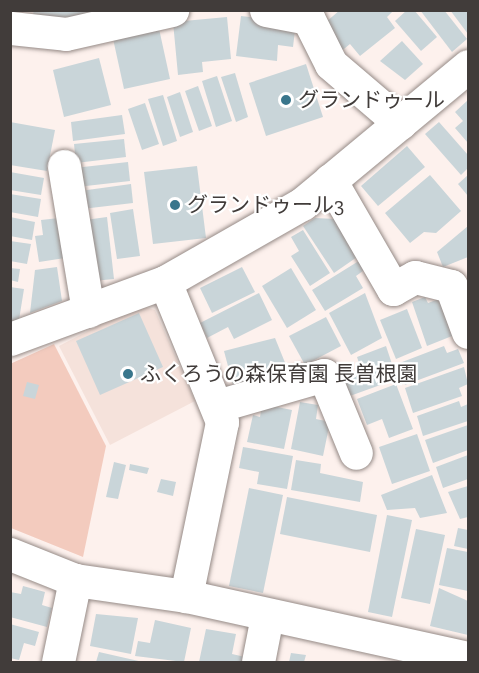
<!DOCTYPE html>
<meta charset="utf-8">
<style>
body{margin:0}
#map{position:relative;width:479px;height:673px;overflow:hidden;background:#fdf1ed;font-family:"Zilla Slab","Noto Sans JP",serif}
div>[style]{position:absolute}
.built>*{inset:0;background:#f5e2db}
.green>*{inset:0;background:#f3cbbe}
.building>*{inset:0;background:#c9d5d9}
.roads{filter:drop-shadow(0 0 2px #958a86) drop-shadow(0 0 2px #958a86)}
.minor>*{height:33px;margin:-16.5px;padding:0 16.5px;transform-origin:16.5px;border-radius:16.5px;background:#fff}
.dots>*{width:16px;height:16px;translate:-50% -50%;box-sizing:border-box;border:3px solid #fff;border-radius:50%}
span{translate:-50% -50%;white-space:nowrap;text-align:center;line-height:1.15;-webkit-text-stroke:4.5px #fff;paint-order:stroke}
.poi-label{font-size:21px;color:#413c3a}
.left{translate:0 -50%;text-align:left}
.frame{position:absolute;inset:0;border:12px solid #413c3a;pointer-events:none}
</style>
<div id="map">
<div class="built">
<div style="clip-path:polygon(138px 305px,155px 310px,195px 401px,110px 445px,59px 346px)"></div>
</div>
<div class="green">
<div style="clip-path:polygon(54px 344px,106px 446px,83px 557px,11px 528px,10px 364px)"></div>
</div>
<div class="building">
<div style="clip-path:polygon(34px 10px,109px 10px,80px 20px,66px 17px,64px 25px,32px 19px)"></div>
<div style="clip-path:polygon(340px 10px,394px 10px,387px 17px,395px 28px,360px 56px,350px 44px,339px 53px,319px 28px)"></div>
<div style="clip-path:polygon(407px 10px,414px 10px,437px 37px,421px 51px,395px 21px)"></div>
<div style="clip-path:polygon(420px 10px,444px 10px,467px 39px,452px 52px)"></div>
<div style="clip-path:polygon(450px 10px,468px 10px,468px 34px)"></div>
<div style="clip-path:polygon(241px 16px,296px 22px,293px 47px,278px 45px,277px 61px,236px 56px)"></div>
<div style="clip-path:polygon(227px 17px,231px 59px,202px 62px,203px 72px,178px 75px,173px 22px)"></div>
<div style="clip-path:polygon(158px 24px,170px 79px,124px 89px,112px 34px)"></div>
<div style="clip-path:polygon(402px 41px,423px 64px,405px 80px,380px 61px)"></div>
<div style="clip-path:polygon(99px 58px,111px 105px,64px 117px,53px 70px)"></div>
<div style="clip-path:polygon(306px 64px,323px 117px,266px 136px,249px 83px)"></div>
<div style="clip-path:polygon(235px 73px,248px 117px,236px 122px,221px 77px)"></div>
<div style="clip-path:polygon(217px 76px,232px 121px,216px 127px,202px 81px)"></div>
<div style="clip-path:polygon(198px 86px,212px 126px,199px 131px,185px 91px)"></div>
<div style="clip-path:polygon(180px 92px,193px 132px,180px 137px,167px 97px)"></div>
<div style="clip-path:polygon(163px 95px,177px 141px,163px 146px,148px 99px)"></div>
<div style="clip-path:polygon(468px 100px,468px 143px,455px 128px,463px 121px,455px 112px)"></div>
<div style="clip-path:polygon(145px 103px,159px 144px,142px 150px,128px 109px)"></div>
<div style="clip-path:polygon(122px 115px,125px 134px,73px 141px,71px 122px)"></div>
<div style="clip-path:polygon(10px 122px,55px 130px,47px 171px,10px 165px)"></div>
<div style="clip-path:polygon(439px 122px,468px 155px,468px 168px,461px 175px,425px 134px)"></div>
<div style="clip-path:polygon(124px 139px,126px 157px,76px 163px,74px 144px)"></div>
<div style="clip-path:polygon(407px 146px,425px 167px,378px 206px,361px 186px)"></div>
<div style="clip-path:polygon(128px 162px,130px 181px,77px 187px,74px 168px)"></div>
<div style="clip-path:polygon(197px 166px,206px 238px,153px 244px,144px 172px)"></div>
<div style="clip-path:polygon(10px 172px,44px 178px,41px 195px,10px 190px)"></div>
<div style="clip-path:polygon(430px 175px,461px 211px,436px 233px,424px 232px,410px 243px,385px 213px)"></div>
<div style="clip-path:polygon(468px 175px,468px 196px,458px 184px)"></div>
<div style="clip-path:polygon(131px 184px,133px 203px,82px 209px,80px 191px)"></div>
<div style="clip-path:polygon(10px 194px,41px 199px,38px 217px,10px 212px)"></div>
<div style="clip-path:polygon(133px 209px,140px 256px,117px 259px,110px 213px)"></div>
<div style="clip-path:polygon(10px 217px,35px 222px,32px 240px,10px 236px)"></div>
<div style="clip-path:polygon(107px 217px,114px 279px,93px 281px,85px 220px)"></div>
<div style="clip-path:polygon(59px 218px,65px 258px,39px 262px,35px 236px,43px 235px,41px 220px)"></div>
<div style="clip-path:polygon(315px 218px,336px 219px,360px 255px,334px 273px,303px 226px)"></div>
<div style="clip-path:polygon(468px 226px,468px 257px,443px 267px,437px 252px)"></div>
<div style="clip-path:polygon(303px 230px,330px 273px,310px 286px,291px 256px,299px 251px,291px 237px)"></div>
<div style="clip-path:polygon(10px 241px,31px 244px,27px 264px,10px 261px)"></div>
<div style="clip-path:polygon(362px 259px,367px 268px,356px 276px,363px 288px,325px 311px,312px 290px)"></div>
<div style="clip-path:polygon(57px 267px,62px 301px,30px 313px,35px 270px)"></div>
<div style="clip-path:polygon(242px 267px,255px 292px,212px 313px,200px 288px)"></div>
<div style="clip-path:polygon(10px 268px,20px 269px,18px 282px,10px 280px)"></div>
<div style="clip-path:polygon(291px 268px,316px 310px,287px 328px,262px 286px)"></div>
<div style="clip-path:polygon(10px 287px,24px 289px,18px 326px,10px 325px)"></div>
<div style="clip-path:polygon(259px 293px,272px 320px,234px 339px,228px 327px,207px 338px,200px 323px)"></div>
<div style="clip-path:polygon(365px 293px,382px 338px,351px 355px,329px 313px)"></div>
<div style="clip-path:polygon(425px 297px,428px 303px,439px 299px,452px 336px,427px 346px,412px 302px)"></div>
<div style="clip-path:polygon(407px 309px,422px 348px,396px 359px,380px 320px)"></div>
<div style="clip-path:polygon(139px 313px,163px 367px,100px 395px,76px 341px)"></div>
<div style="clip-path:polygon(326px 317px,341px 346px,305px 365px,289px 336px)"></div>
<div style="clip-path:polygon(275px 338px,288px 370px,233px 385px,224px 351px)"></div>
<div style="clip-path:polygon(386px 346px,397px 379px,347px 397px,341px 379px,362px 372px,357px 357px)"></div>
<div style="clip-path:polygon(444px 346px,447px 353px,458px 349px,464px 363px,405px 385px,397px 364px)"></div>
<div style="clip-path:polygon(464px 367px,468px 384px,459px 388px,462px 396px,413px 413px,405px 388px)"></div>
<div style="clip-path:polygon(27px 382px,39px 385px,35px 399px,23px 396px)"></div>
<div style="clip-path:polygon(396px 384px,413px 429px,389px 438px,382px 419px,367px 425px,357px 399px)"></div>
<div style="clip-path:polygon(459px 401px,461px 407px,468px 404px,468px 421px,423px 436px,417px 416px)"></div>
<div style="clip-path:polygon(300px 402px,318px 405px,316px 419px,330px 422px,323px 456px,291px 449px)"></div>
<div style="clip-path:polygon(262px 404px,292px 410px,284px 449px,247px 442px,253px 415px,260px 417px)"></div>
<div style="clip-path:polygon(468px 425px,468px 450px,433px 463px,425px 440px)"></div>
<div style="clip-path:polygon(417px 434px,430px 471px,392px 484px,379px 447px)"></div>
<div style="clip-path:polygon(243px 447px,293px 456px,287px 489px,257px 484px,259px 472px,239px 468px)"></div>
<div style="clip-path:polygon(468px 455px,468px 479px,443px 488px,436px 467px)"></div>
<div style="clip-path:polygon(296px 460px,321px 464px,320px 473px,363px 482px,360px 502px,291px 490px)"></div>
<div style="clip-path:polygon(114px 462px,126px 465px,118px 499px,106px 497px)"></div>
<div style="clip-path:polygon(130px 464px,149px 468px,147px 474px,129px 470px)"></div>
<div style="clip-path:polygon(432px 475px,447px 513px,420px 518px,415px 508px,387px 510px,381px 495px)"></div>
<div style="clip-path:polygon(161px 479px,176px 482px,173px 496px,157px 492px)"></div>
<div style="clip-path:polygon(468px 486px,468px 517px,460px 519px,448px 492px)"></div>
<div style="clip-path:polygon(249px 488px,283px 495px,263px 593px,229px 586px)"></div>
<div style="clip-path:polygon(287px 497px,377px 515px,370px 552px,280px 534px)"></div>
<div style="clip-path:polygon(387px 515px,412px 520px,392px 617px,368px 612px)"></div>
<div style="clip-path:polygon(458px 528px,468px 530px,468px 549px,454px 546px)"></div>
<div style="clip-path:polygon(416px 529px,445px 535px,430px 604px,401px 598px)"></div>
<div style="clip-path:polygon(447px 548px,468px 552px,468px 591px,439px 585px)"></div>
<div style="clip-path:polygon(23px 586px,45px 592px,42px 605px,52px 608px,47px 627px,10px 617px,10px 592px,21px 594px)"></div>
<div style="clip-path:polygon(439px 588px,468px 601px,468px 635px,430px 626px)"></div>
<div style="clip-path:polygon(96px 614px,138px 618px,131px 654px,90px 646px)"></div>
<div style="clip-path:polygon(155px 620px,191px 628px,184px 662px,135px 656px,138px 641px,150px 643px)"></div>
<div style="clip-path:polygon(10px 624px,39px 632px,35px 646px,24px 643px,19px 660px,10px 658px)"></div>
<div style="clip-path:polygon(206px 629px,236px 634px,232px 654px,245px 657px,244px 662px,199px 662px)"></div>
<div style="clip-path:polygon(99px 652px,143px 662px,96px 662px)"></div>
<div style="clip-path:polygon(291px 653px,306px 655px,304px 662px,289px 662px)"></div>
</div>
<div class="roads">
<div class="minor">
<div style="left:266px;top:10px;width:43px;rotate:10.8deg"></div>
<div style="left:308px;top:18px;width:51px;rotate:63.4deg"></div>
<div style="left:331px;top:64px;width:91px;rotate:40.5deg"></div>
<div style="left:11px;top:28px;width:55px;rotate:6.2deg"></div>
<div style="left:66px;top:34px;width:109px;rotate:-12.8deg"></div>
<div style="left:64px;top:166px;width:147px;rotate:80.6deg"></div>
<div style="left:330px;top:180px;width:126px;rotate:60deg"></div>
<div style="left:393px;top:289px;width:25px;rotate:-29deg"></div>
<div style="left:415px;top:277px;width:37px;rotate:14deg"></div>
<div style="left:451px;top:286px;width:49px;rotate:69.7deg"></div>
<div style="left:165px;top:282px;width:151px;rotate:67.8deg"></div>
<div style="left:222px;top:422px;width:178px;rotate:101.7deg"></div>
<div style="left:10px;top:339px;width:165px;rotate:-20.2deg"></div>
<div style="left:165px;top:282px;width:158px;rotate:-29.7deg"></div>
<div style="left:302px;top:204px;width:216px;rotate:-39.7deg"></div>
<div style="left:217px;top:406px;width:111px;rotate:-16.2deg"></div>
<div style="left:324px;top:375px;width:84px;rotate:67.7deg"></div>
<div style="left:10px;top:554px;width:70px;rotate:21.8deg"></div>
<div style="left:75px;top:580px;width:112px;rotate:8.2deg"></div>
<div style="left:186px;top:596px;width:289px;rotate:12.4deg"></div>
<div style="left:58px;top:662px;width:84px;rotate:-78.3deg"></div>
<div style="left:258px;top:662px;width:47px;rotate:-78.9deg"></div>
</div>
</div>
<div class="dots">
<div style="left:286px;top:100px;background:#39768c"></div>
<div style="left:175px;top:205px;background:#39768c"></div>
<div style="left:128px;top:374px;background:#39768c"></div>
</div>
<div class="poi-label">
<span class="left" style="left:298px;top:100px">グランドゥール</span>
<span class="left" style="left:187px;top:205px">グランドゥール3</span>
<span class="left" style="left:140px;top:374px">ふくろうの森保育園 長曽根園</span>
</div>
<div class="frame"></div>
</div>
